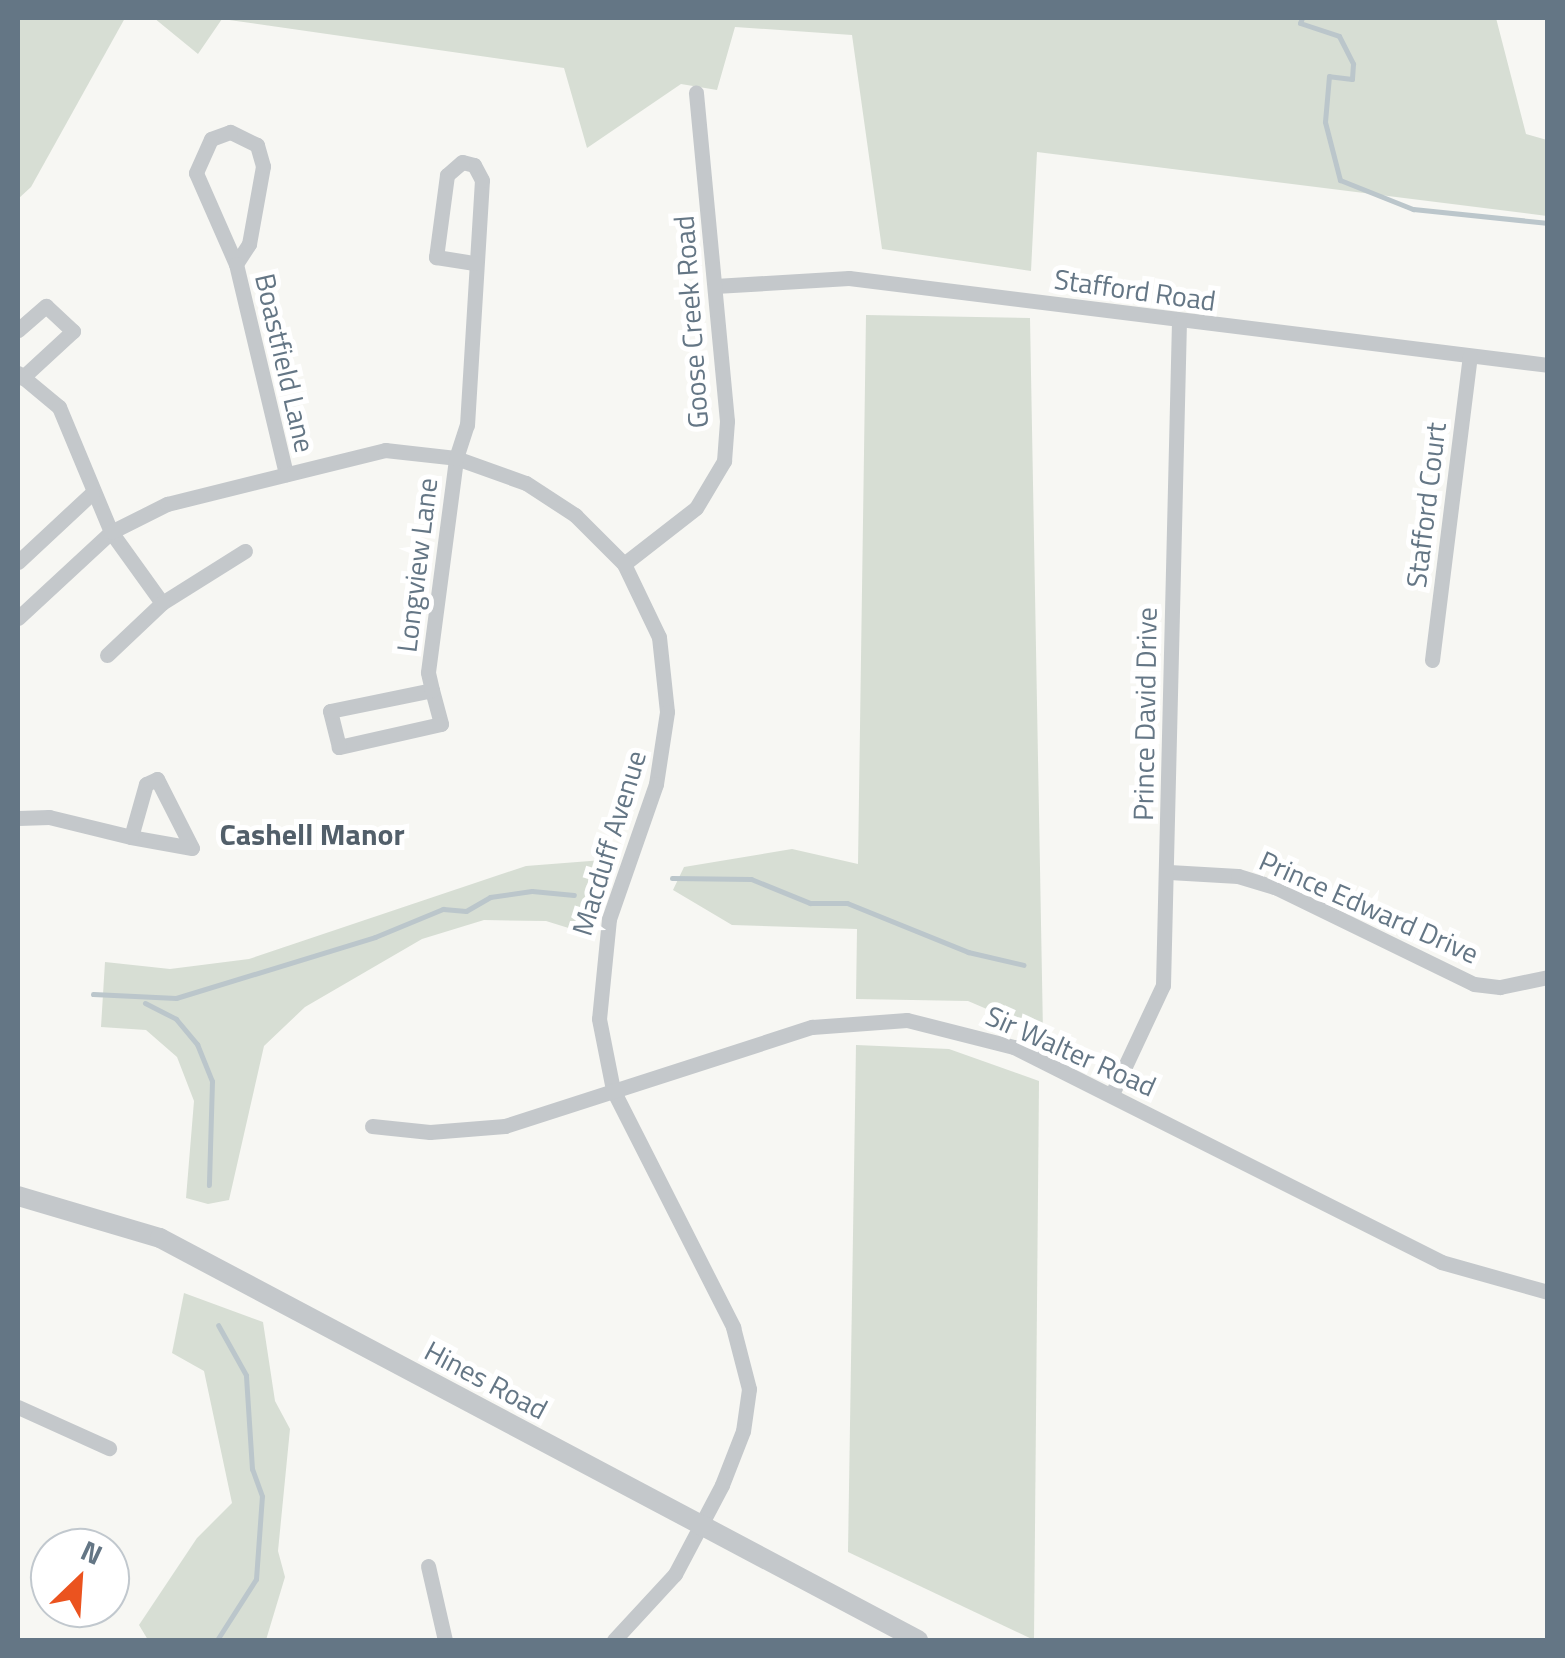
<!DOCTYPE html>
<style>
body{margin:0}
#map{position:relative;width:1565px;height:1658px;overflow:hidden;background:#f7f7f3;font-family:"Titillium Web",sans-serif}
div>[style]{position:absolute}
.green>*{inset:0;background:#d7ded4}
.stream>*{height:5px;margin:-2.5px;padding:0 2.5px;transform-origin:2.5px;border-radius:2.5px;background:#bbc6cb}
.minor>*{height:15px;margin:-7.5px;padding:0 7.5px;transform-origin:7.5px;border-radius:7.5px;background:#c4c8cb}
.tertiary>*{height:20px;margin:-10px;padding:0 10px;transform-origin:10px;border-radius:10px;background:#c4c8cb}
span{translate:-50% -50%;white-space:nowrap;text-align:center;line-height:1.15;-webkit-text-stroke:10px #fff;paint-order:stroke}
.street-label{font-size:28px;color:#647685}
.neighbourhood-label{font-size:30px;color:#525f6a;font-weight:700}
.frame{position:absolute;inset:0;border:20px solid #647685;pointer-events:none}
.north{position:absolute;left:30px;top:1528px;width:100px;height:100px;box-sizing:border-box;background:#fff;border:2px solid #c1c8ce;border-radius:50%;rotate:25deg;font-size:28px;font-weight:700;line-height:40px;text-align:center;color:#647685}
.north::after{content:'';display:block;margin:auto;width:35px;height:45px;background:#eb531f;clip-path:polygon(50% 0,100% 100%,50% 72%,0 100%)}
</style>
<div id="map">
<div class="green">
<div style="clip-path:polygon(18px 18px,125px 18px,31px 187px,18px 199px)"></div>
<div style="clip-path:polygon(154px 18px,1496px 18px,1526px 134px,1547px 140px,1547px 216px,1037px 152px,1031px 271px,882px 249px,852px 35px,735px 27px,717px 90px,681px 84px,587px 148px,564px 68px,222px 19px,198px 54px)"></div>
<div style="clip-path:polygon(866px 315px,1030px 318px,1043px 1033px,968px 1001px,856px 999px,857px 929px,732px 925px,673px 890px,684px 867px,792px 849px,858px 864px)"></div>
<div style="clip-path:polygon(603px 860px,575px 930px,546px 921px,484px 920px,422px 939px,305px 1007px,264px 1046px,229px 1200px,208px 1204px,186px 1198px,194px 1101px,177px 1057px,146px 1030px,101px 1027px,105px 962px,170px 969px,249px 959px,526px 866px)"></div>
<div style="clip-path:polygon(856px 1045px,949px 1049px,1039px 1081px,1034px 1640px,848px 1552px)"></div>
<div style="clip-path:polygon(184px 1293px,263px 1322px,275px 1401px,290px 1429px,278px 1551px,285px 1577px,266px 1640px,148px 1640px,139px 1625px,197px 1538px,232px 1503px,204px 1371px,172px 1353px)"></div>
</div>
<div class="stream">
<div style="left:1302px;top:18px;width:5px;rotate:112deg"></div>
<div style="left:1300px;top:23px;width:41px;rotate:18.4deg"></div>
<div style="left:1339px;top:36px;width:31px;rotate:63deg"></div>
<div style="left:1353px;top:64px;width:15px;rotate:94deg"></div>
<div style="left:1352px;top:79px;width:23px;rotate:-173deg"></div>
<div style="left:1329px;top:76px;width:46px;rotate:95deg"></div>
<div style="left:1325px;top:122px;width:60px;rotate:75.5deg"></div>
<div style="left:1340px;top:180px;width:79px;rotate:21.7deg"></div>
<div style="left:1413px;top:209px;width:136px;rotate:5.9deg"></div>
<div style="left:672px;top:878px;width:79px;rotate:0.7deg"></div>
<div style="left:751px;top:879px;width:64px;rotate:22.1deg"></div>
<div style="left:810px;top:903px;width:37px"></div>
<div style="left:847px;top:903px;width:131px;rotate:22deg"></div>
<div style="left:968px;top:952px;width:57px;rotate:13.1deg"></div>
<div style="left:93px;top:994px;width:83px;rotate:2.8deg"></div>
<div style="left:176px;top:998px;width:208px;rotate:-17deg"></div>
<div style="left:375px;top:937px;width:74px;rotate:-22.4deg"></div>
<div style="left:443px;top:909px;width:23px;rotate:5deg"></div>
<div style="left:466px;top:911px;width:28px;rotate:-30deg"></div>
<div style="left:490px;top:897px;width:42px;rotate:-8.1deg"></div>
<div style="left:532px;top:891px;width:42px;rotate:5.4deg"></div>
<div style="left:145px;top:1003px;width:35px;rotate:27deg"></div>
<div style="left:176px;top:1019px;width:33px;rotate:50deg"></div>
<div style="left:197px;top:1044px;width:40px;rotate:68deg"></div>
<div style="left:212px;top:1081px;width:104px;rotate:91.7deg"></div>
<div style="left:217px;top:1640px;width:72px;rotate:-57.4deg"></div>
<div style="left:256px;top:1579px;width:83px;rotate:-85.9deg"></div>
<div style="left:262px;top:1496px;width:29px;rotate:-110deg"></div>
<div style="left:252px;top:1469px;width:94px;rotate:-93.7deg"></div>
<div style="left:246px;top:1375px;width:57px;rotate:-119.2deg"></div>
</div>
<div class="minor">
<div style="left:236px;top:264px;width:24px;rotate:-57deg"></div>
<div style="left:249px;top:244px;width:79px;rotate:-79.8deg"></div>
<div style="left:263px;top:166px;width:22px;rotate:-106deg"></div>
<div style="left:257px;top:145px;width:30px;rotate:-154deg"></div>
<div style="left:230px;top:132px;width:20px;rotate:160deg"></div>
<div style="left:211px;top:139px;width:37px;rotate:114deg"></div>
<div style="left:196px;top:173px;width:99px;rotate:66.3deg"></div>
<div style="left:236px;top:264px;width:216px;rotate:76.6deg"></div>
<div style="left:715px;top:286px;width:134px;rotate:-3.4deg"></div>
<div style="left:849px;top:278px;width:704px;rotate:7.09deg"></div>
<div style="left:18px;top:330px;width:37px;rotate:-41deg"></div>
<div style="left:46px;top:306px;width:37px;rotate:43deg"></div>
<div style="left:73px;top:331px;width:69px;rotate:137.3deg"></div>
<div style="left:18px;top:373px;width:53px;rotate:39.7deg"></div>
<div style="left:59px;top:407px;width:135px;rotate:67.4deg"></div>
<div style="left:111px;top:532px;width:87px;rotate:54.3deg"></div>
<div style="left:162px;top:603px;width:98px;rotate:-32.1deg"></div>
<div style="left:18px;top:562px;width:101px;rotate:-43deg"></div>
<div style="left:624px;top:564px;width:91px;rotate:-37.9deg"></div>
<div style="left:696px;top:508px;width:55px;rotate:-59.2deg"></div>
<div style="left:724px;top:461px;width:40px;rotate:-85.7deg"></div>
<div style="left:727px;top:421px;width:330px;rotate:-95.4deg"></div>
<div style="left:18px;top:618px;width:127px;rotate:-42.8deg"></div>
<div style="left:111px;top:532px;width:63px;rotate:-26.6deg"></div>
<div style="left:167px;top:504px;width:225px;rotate:-13.9deg"></div>
<div style="left:385px;top:450px;width:71px;rotate:6.4deg"></div>
<div style="left:456px;top:458px;width:74px;rotate:19.7deg"></div>
<div style="left:526px;top:483px;width:59px;rotate:33.1deg"></div>
<div style="left:575px;top:515px;width:69px;rotate:45deg"></div>
<div style="left:624px;top:564px;width:81px;rotate:64.4deg"></div>
<div style="left:659px;top:637px;width:75px;rotate:83.9deg"></div>
<div style="left:667px;top:712px;width:73px;rotate:98.7deg"></div>
<div style="left:656px;top:784px;width:143px;rotate:109.2deg"></div>
<div style="left:609px;top:919px;width:100px;rotate:95.7deg"></div>
<div style="left:599px;top:1019px;width:72px;rotate:78.8deg"></div>
<div style="left:613px;top:1090px;width:266px;rotate:63.1deg"></div>
<div style="left:733px;top:1327px;width:64px;rotate:75.5deg"></div>
<div style="left:749px;top:1389px;width:42px;rotate:98.1deg"></div>
<div style="left:743px;top:1431px;width:58px;rotate:111.3deg"></div>
<div style="left:722px;top:1485px;width:101px;rotate:117.8deg"></div>
<div style="left:675px;top:1574px;width:90px;rotate:132.7deg"></div>
<div style="left:107px;top:655px;width:76px;rotate:-43.4deg"></div>
<div style="left:1432px;top:660px;width:306px;rotate:-82.9deg"></div>
<div style="left:432px;top:690px;width:35px;rotate:75deg"></div>
<div style="left:441px;top:724px;width:105px;rotate:167.3deg"></div>
<div style="left:339px;top:747px;width:37px;rotate:-104deg"></div>
<div style="left:330px;top:711px;width:104px;rotate:-11.6deg"></div>
<div style="left:432px;top:690px;width:18px;rotate:-103deg"></div>
<div style="left:428px;top:672px;width:216px;rotate:-82.5deg"></div>
<div style="left:456px;top:458px;width:35px;rotate:-72deg"></div>
<div style="left:467px;top:425px;width:245px;rotate:-86.5deg"></div>
<div style="left:482px;top:180px;width:17px;rotate:-118deg"></div>
<div style="left:474px;top:165px;width:12px;rotate:-166deg"></div>
<div style="left:462px;top:162px;width:20px;rotate:139deg"></div>
<div style="left:447px;top:175px;width:83px;rotate:97.6deg"></div>
<div style="left:436px;top:257px;width:39px;rotate:9deg"></div>
<div style="left:157px;top:779px;width:77px;rotate:63.1deg"></div>
<div style="left:192px;top:848px;width:62px;rotate:-169.8deg"></div>
<div style="left:131px;top:837px;width:55px;rotate:-74.2deg"></div>
<div style="left:146px;top:784px;width:12px;rotate:-24deg"></div>
<div style="left:18px;top:818px;width:31px;rotate:-2deg"></div>
<div style="left:49px;top:817px;width:84px;rotate:13.7deg"></div>
<div style="left:1169px;top:872px;width:69px;rotate:3.3deg"></div>
<div style="left:1238px;top:876px;width:39px;rotate:17deg"></div>
<div style="left:1275px;top:887px;width:221px;rotate:26deg"></div>
<div style="left:1474px;top:984px;width:26px;rotate:7deg"></div>
<div style="left:1500px;top:987px;width:49px;rotate:-11.8deg"></div>
<div style="left:1112px;top:1094px;width:120px;rotate:-64.9deg"></div>
<div style="left:1163px;top:985px;width:662px;rotate:-88.62deg"></div>
<div style="left:372px;top:1126px;width:58px;rotate:5.9deg"></div>
<div style="left:430px;top:1132px;width:75px;rotate:-4.6deg"></div>
<div style="left:505px;top:1126px;width:323px;rotate:-17.9deg"></div>
<div style="left:812px;top:1027px;width:95px;rotate:-4.2deg"></div>
<div style="left:907px;top:1020px;width:110px;rotate:14.2deg"></div>
<div style="left:1014px;top:1047px;width:478px;rotate:26.7deg"></div>
<div style="left:1441px;top:1262px;width:111px;rotate:15.7deg"></div>
<div style="left:18px;top:1407px;width:100px;rotate:24.3deg"></div>
<div style="left:428px;top:1566px;width:76px;rotate:77.1deg"></div>
</div>
<div class="tertiary">
<div style="left:18px;top:1196px;width:148px;rotate:16.5deg"></div>
<div style="left:160px;top:1238px;width:858px;rotate:27.94deg"></div>
</div>
<div class="street-label">
<span style="left:1135px;top:290px;rotate:8deg">Stafford Road</span>
<span style="left:691px;top:322px;rotate:-94deg">Goose Creek Road</span>
<span style="left:285px;top:363px;rotate:77deg">Boastfield Lane</span>
<span style="left:1426px;top:505px;rotate:-83deg">Stafford Court</span>
<span style="left:417px;top:565px;rotate:-83deg">Longview Lane</span>
<span style="left:1145px;top:714px;rotate:-89deg">Prince David Drive</span>
<span style="left:609px;top:843px;rotate:-73deg">Macduff Avenue</span>
<span style="left:1369px;top:907px;rotate:24deg">Prince Edward Drive</span>
<span style="left:1071px;top:1051px;rotate:24deg">Sir Walter Road</span>
<span style="left:486px;top:1380px;rotate:28deg">Hines Road</span>
</div>
<div class="neighbourhood-label">
<span style="left:312px;top:834px">Cashell Manor</span>
</div>
<div class="frame"></div>
<div class="north">N</div>
</div>
